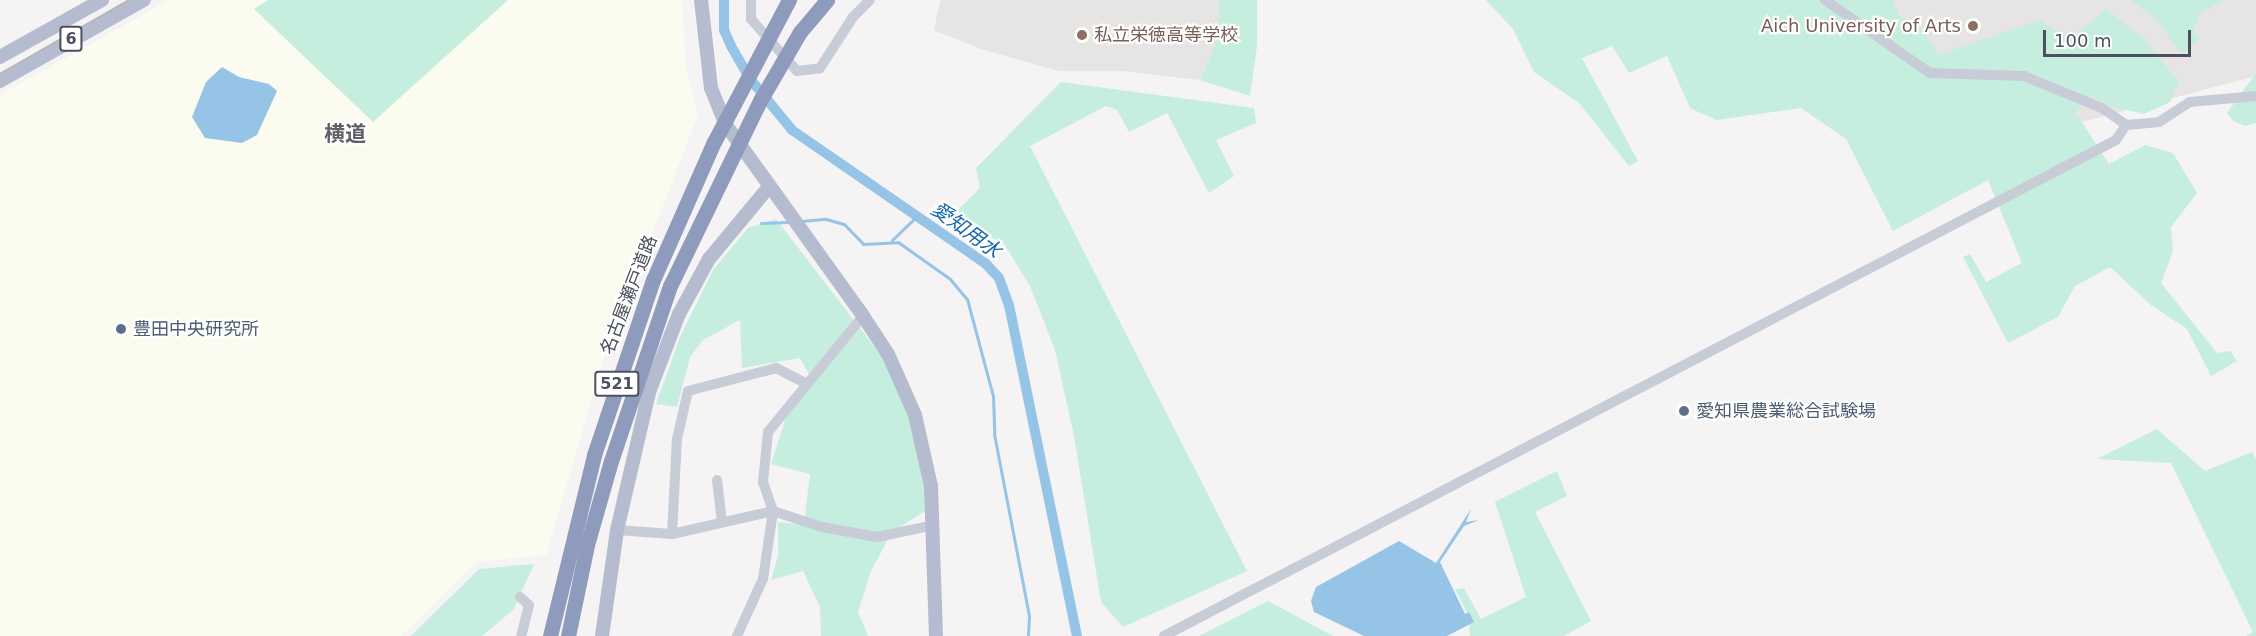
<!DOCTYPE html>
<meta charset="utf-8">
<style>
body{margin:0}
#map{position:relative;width:2256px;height:636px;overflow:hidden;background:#f5f3f3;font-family:"DejaVu Sans","Noto Sans JP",sans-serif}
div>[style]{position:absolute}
.commercial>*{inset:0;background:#fcfbf0}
.education>*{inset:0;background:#e6e5e4}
.green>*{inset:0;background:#c6eede}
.water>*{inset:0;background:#96c4e7}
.stream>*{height:3px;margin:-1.5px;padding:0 1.5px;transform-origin:1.5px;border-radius:1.5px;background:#96c4e7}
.canal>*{height:10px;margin:-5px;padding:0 5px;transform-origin:5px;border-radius:5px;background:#96c4e7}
.minor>*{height:10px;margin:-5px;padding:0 5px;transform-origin:5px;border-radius:5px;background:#c8ccd6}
.major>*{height:14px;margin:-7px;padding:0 7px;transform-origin:7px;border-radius:7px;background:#b5bccf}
.highway>*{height:15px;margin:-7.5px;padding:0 7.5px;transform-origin:7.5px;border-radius:7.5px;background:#8f9bbd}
.tram>*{height:1.5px;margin:-0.75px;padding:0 0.75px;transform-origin:0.75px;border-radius:0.75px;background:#b5b6bc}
.dots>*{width:16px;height:16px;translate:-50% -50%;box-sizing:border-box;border:3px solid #fff;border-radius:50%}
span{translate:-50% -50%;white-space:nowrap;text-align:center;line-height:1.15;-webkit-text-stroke:4.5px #fff;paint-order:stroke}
.shield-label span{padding:2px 4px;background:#fff;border:2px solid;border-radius:4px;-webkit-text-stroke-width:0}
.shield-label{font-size:16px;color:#4c515f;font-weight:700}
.education-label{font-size:18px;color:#785e54}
.right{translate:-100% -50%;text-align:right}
.left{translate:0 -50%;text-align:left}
.street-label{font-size:18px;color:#4c515f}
.service-label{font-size:18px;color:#4e5e75}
.water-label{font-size:20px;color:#1768a7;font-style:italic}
.quarter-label{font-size:21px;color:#5f6167;font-weight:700}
.scale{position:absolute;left:2043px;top:30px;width:148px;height:27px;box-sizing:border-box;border:3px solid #4c515f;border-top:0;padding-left:8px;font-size:18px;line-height:21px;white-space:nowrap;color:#4c515f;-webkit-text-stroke:4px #fff;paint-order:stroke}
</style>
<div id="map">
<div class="commercial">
<div style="clip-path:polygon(169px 0,682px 0,686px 67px,698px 115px,603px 360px,546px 555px,476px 562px,401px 636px,0 636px,0 95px)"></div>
</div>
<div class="education">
<div style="clip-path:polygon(940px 0,1219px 0,1217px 40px,1200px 80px,1122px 71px,1059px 71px,984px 50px,934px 30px)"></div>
<div style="clip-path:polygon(1807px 0,2256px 0,2256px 76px,2006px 142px)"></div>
</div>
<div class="green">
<div style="clip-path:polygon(268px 0,508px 0,373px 122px,254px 9px)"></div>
<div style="clip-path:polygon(1219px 0,1257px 0,1257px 46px,1250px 96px,1200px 80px,1217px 40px)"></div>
<div style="clip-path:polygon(1486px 0,1893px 0,1900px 17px,1923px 30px,1939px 55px,2040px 20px,2069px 40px,2106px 9px,2143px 38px,2179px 82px,2170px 102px,2144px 114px,2113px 107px,2088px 95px,2076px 113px,2109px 164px,2145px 145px,2173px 153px,2197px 193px,2171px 227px,2173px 251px,2161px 283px,2217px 353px,2230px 351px,2237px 361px,2211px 376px,2187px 329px,2151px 305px,2110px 267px,2075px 286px,2058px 317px,2008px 343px,1963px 257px,1970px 254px,1986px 282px,2022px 263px,1988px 180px,1893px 231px,1846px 139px,1801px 108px,1716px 120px,1690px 108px,1667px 56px,1629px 73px,1612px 46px,1582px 58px,1638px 161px,1629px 166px,1579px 103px,1534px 72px,1513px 29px)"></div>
<div style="clip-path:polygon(2131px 0,2224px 0,2199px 14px,2194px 32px,2200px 39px,2181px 54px,2157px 20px)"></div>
<div style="clip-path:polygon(2256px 73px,2256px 123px,2245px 126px,2233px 121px,2227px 113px)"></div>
<div style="clip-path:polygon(1061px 82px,1254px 108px,1256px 123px,1216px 140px,1234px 176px,1209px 193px,1167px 113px,1129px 132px,1117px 110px,1106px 106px,1030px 146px,1247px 571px,1123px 627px,1101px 602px,1074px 436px,1055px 350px,1030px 286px,1005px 245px,953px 215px,980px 188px,976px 168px)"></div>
<div style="clip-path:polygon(776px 219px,883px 358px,914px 430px,928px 509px,892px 532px,871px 571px,858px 612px,868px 636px,821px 636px,820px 607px,803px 571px,771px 580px,778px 556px,778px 522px,804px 525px,810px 474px,771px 464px,788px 411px,813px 381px,800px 358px,742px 368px,740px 320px,703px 340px,690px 357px,677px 407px,656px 404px,680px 337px,713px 270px,748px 228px)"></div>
<div style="clip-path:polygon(2157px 429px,2205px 471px,2252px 452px,2256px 459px,2256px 636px,2246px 636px,2253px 632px,2171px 463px,2097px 459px)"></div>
<div style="clip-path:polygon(1557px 471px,1567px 496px,1535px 512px,1591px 621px,1564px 636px,1470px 636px,1468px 615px,1455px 589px,1464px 588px,1481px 619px,1526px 597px,1495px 502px)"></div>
<div style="clip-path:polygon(534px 564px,514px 609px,482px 636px,411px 636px,479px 569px)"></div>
<div style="clip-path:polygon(1268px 601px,1333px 636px,1199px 636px)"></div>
</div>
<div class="water">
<div style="clip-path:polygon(222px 67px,239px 77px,269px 84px,277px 91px,257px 135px,242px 143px,205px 138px,192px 117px,206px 82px)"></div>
<div style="clip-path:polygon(1471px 509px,1466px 522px,1479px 520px,1464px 526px,1440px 562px,1465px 614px,1469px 612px,1474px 622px,1447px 636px,1364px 636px,1314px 612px,1311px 601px,1316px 587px,1399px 541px,1436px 563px)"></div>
</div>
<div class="stream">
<div style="left:801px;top:221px;width:25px;rotate:-5deg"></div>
<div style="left:826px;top:219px;width:19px;rotate:16deg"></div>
<div style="left:844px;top:224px;width:28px;rotate:46deg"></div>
<div style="left:863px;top:244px;width:35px;rotate:-3deg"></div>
<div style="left:898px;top:242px;width:64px;rotate:35.4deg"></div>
<div style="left:950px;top:279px;width:26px;rotate:50deg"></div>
<div style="left:967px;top:299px;width:100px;rotate:75deg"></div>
<div style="left:993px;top:396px;width:38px;rotate:88deg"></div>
<div style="left:994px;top:434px;width:185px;rotate:79.1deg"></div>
<div style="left:1029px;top:616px;width:20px;rotate:93deg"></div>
<div style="left:761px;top:223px;width:28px;rotate:-2deg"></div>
<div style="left:892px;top:240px;width:33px;rotate:-44deg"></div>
</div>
<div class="canal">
<div style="left:724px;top:0;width:30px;rotate:90deg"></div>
<div style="left:724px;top:30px;width:17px;rotate:66deg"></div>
<div style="left:731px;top:46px;width:39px;rotate:60deg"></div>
<div style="left:751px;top:80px;width:65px;rotate:50.6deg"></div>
<div style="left:792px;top:130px;width:236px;rotate:34.6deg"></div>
<div style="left:986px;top:264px;width:19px;rotate:47deg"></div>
<div style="left:999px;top:278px;width:29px;rotate:70deg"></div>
<div style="left:1009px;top:305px;width:338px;rotate:78.4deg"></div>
</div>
<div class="minor">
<div style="left:751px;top:0;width:19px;rotate:90deg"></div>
<div style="left:751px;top:19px;width:69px;rotate:48.5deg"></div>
<div style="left:797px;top:71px;width:23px;rotate:-7deg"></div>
<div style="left:820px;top:68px;width:61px;rotate:-57.1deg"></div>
<div style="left:853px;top:17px;width:24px;rotate:-45deg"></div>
<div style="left:1825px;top:0;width:128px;rotate:34.8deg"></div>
<div style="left:1930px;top:73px;width:94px;rotate:1.8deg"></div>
<div style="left:2024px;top:76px;width:84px;rotate:22.3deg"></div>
<div style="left:2102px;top:108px;width:29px;rotate:35deg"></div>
<div style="left:717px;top:480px;width:42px;rotate:83.2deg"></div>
<div style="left:617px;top:530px;width:55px;rotate:4.2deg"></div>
<div style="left:672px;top:534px;width:104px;rotate:-12.8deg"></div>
<div style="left:773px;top:511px;width:52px;rotate:18.1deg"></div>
<div style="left:822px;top:527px;width:56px;rotate:10.3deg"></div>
<div style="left:877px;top:537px;width:58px;rotate:-11.9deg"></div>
<div style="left:672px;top:534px;width:95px;rotate:-87deg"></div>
<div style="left:677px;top:439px;width:49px;rotate:-77.1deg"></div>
<div style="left:688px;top:391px;width:91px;rotate:-14.6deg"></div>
<div style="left:776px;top:368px;width:34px;rotate:27deg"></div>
<div style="left:520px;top:597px;width:12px;rotate:42deg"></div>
<div style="left:529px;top:605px;width:32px;rotate:104deg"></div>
<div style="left:737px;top:636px;width:63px;rotate:-65.5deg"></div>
<div style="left:763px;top:579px;width:69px;rotate:-81.6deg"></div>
<div style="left:773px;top:511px;width:31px;rotate:-109deg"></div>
<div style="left:763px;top:482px;width:50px;rotate:-84.3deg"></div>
<div style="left:768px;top:432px;width:150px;rotate:-50.7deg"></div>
<div style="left:1164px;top:636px;width:1073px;rotate:-27.52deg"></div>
<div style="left:2116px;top:140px;width:18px;rotate:-56deg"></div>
<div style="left:2126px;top:125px;width:33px;rotate:-5deg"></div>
<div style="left:2159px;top:122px;width:37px;rotate:-33deg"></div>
<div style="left:2190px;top:102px;width:66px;rotate:-5.2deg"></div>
</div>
<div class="major">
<div style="left:701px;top:0;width:89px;rotate:83.5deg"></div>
<div style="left:711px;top:88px;width:40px;rotate:68deg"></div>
<div style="left:726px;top:125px;width:235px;rotate:54.3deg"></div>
<div style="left:863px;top:316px;width:45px;rotate:56.7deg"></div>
<div style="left:888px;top:354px;width:67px;rotate:66.1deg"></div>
<div style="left:915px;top:415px;width:73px;rotate:77.3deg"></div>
<div style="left:931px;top:486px;width:150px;rotate:88.1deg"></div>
<div style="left:0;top:57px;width:117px;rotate:-29.2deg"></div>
<div style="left:0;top:81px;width:165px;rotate:-29.4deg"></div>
<div style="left:602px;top:636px;width:107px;rotate:-81.9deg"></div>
<div style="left:617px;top:530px;width:142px;rotate:-76.9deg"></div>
<div style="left:649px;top:392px;width:84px;rotate:-69deg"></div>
<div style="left:679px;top:314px;width:63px;rotate:-61.4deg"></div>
<div style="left:709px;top:259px;width:92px;rotate:-50.3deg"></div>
</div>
<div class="highway">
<div style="left:550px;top:636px;width:186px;rotate:-76.3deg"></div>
<div style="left:594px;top:455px;width:185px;rotate:-71.4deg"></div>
<div style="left:653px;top:280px;width:151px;rotate:-66.2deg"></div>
<div style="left:714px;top:142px;width:161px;rotate:-62.2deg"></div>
<div style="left:568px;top:636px;width:93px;rotate:-78.2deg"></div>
<div style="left:587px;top:545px;width:87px;rotate:-74.1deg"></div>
<div style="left:611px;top:461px;width:185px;rotate:-71.4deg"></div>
<div style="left:670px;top:286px;width:208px;rotate:-64.1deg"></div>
<div style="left:761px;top:99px;width:78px;rotate:-59.8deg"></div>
<div style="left:800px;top:32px;width:42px;rotate:-49.8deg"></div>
</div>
<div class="tram">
<div style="left:0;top:74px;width:149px;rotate:-29.8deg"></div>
</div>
<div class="dots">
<div style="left:1973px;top:26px;background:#8d6e63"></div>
<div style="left:1082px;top:35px;background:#8d6e63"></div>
<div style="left:121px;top:329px;background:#5c6f8a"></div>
<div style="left:1684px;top:411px;background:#5c6f8a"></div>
</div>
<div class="shield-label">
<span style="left:71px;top:39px">6</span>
<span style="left:617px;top:384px">521</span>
</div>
<div class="education-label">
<span class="right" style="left:1961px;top:26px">Aich University of Arts</span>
<span class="left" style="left:1094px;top:35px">私立栄徳高等学校</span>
</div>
<div class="street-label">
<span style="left:629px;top:295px;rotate:-69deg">名古屋瀬戸道路</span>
</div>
<div class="service-label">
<span class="left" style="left:133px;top:329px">豊田中央研究所</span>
<span class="left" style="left:1696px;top:411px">愛知県農業総合試験場</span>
</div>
<div class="water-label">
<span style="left:966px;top:230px;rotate:36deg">愛知用水</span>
</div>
<div class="quarter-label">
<span style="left:345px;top:134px">横道</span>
</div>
<div class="scale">100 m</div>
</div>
